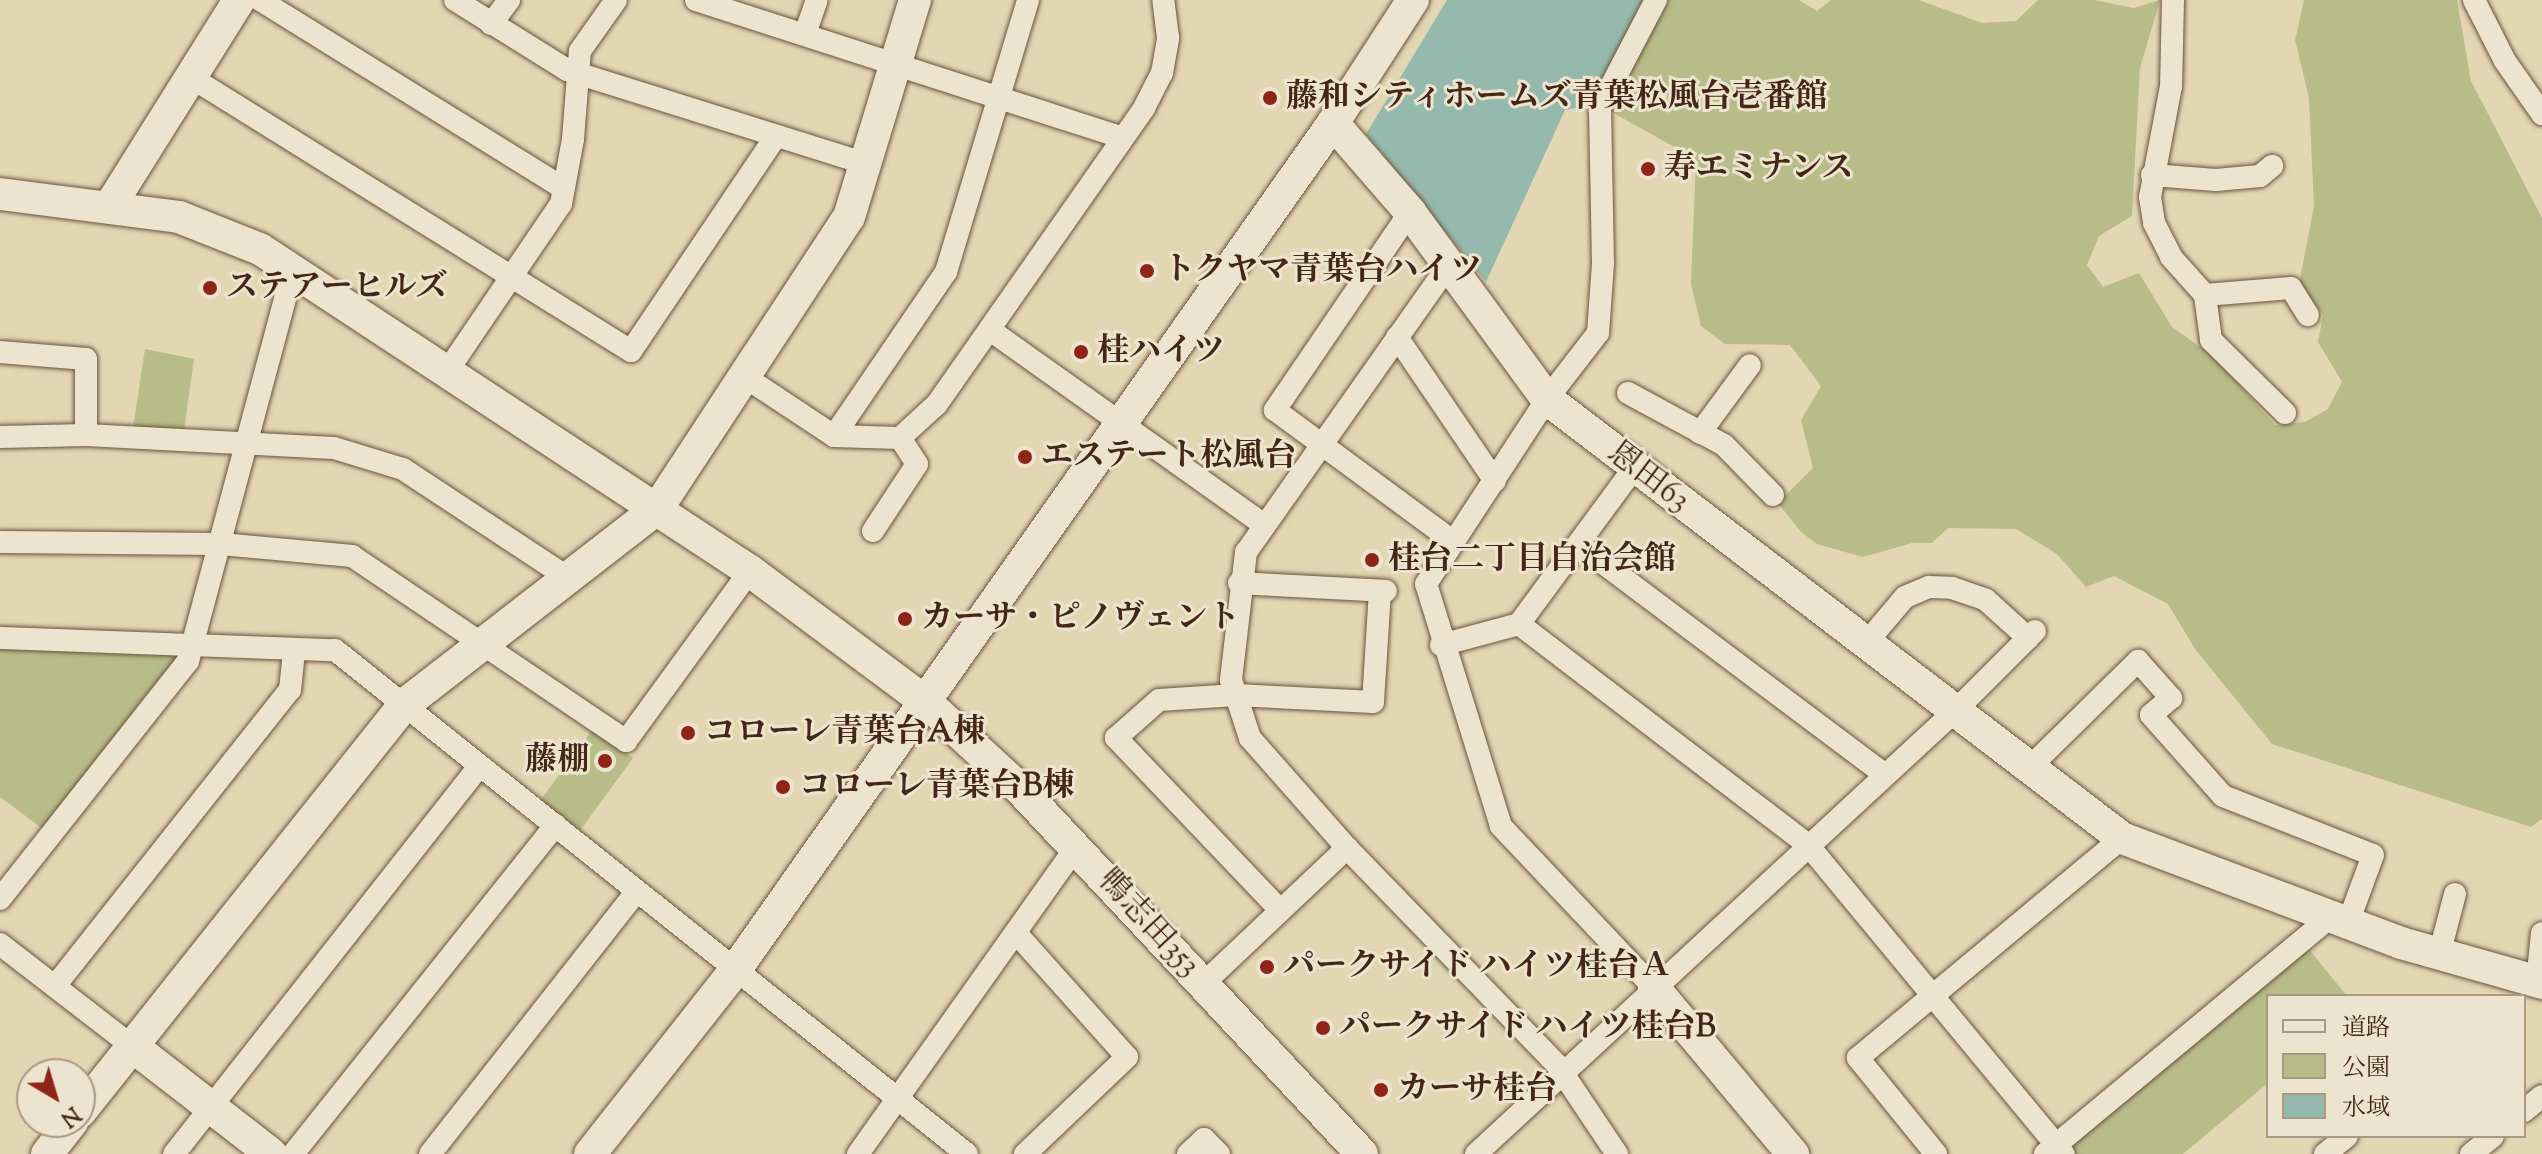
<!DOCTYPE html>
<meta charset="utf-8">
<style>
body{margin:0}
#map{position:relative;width:2542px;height:1154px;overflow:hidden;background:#e2d6b3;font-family:"Sorts Mill Goudy","Noto Serif JP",serif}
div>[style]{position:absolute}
.green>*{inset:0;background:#b8bc89}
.water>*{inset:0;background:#95b9ac}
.roads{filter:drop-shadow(0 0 2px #6c533e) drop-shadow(0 0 2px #6c533e)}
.street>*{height:22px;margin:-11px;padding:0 11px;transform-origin:11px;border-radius:11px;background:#ece4ce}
.secondary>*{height:32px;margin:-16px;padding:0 16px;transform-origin:16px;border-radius:16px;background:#ece4ce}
.dots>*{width:22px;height:22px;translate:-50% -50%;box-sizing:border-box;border:4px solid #ece4ce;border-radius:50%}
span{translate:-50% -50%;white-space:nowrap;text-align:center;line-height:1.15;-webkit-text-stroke:6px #ece4ce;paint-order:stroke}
.poi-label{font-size:32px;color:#442717;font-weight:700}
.left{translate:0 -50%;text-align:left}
.right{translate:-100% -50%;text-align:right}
.street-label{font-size:32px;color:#442717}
.legend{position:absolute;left:2266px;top:994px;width:260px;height:144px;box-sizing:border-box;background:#ece4ce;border:2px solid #a99885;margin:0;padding:10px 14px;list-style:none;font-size:24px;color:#442717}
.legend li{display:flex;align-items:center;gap:16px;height:40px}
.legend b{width:40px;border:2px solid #a99885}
.north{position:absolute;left:16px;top:1058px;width:80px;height:80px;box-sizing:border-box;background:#ece4ce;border:2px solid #a99885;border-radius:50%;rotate:142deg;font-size:22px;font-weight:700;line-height:32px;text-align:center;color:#442717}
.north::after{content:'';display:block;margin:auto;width:28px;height:36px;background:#8f2418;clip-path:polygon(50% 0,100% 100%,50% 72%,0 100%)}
</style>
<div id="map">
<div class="green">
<div style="clip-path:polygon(1666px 0,1799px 0,1817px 11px,1831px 0,1919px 0,1982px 23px,2016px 21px,2038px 0,2094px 0,2134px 8px,2160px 0,2140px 68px,2132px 216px,2099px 236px,2087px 265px,2103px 287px,2139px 273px,2172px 327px,2213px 356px,2275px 425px,2305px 422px,2328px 409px,2342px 382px,2318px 342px,2323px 315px,2299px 284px,2314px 206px,2309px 98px,2295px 40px,2304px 0,2457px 0,2471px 81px,2542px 218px,2542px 819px,2531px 827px,2272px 744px,2195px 649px,2168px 604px,2114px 576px,2086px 587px,2057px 554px,2016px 529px,1948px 528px,1932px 543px,1912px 543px,1863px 557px,1817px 544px,1801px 532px,1778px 503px,1813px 468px,1801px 420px,1821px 386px,1790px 345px,1725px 344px,1701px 326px,1691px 284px,1696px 159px,1608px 110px)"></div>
<div style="clip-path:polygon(145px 349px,194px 359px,184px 430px,133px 428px)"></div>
<div style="clip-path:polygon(0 638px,192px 645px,51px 835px,0 797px)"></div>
<div style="clip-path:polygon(593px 729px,633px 758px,579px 832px,540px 801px)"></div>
<div style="clip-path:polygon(2302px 941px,2347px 996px,2268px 996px,2268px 1083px,2183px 1154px,2064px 1154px,2056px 1145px)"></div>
</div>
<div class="water">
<div style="clip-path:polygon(1447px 0,1649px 0,1588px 106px,1565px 110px,1486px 282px,1366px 134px)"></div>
</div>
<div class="roads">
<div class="street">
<div style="left:260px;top:0;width:357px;rotate:31.8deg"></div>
<div style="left:455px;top:0;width:132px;rotate:32deg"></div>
<div style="left:567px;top:70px;width:310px;rotate:17.4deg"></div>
<div style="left:696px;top:0;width:447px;rotate:17.9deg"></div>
<div style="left:2173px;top:0;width:86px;rotate:91.3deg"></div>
<div style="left:2171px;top:86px;width:113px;rotate:100.7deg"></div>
<div style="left:2150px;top:197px;width:26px;rotate:81deg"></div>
<div style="left:2154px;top:223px;width:38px;rotate:63deg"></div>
<div style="left:2171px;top:257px;width:51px;rotate:48.2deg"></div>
<div style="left:2205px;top:295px;width:45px;rotate:82.4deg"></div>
<div style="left:2211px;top:340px;width:104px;rotate:44.6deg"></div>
<div style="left:2474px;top:0;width:68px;rotate:63.1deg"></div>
<div style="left:2505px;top:61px;width:65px;rotate:55.1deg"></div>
<div style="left:491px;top:24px;width:30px;rotate:-53deg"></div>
<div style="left:805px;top:34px;width:36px;rotate:-71deg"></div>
<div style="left:192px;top:78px;width:517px;rotate:31.88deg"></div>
<div style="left:631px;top:351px;width:256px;rotate:-56deg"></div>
<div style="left:2152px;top:175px;width:64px;rotate:4.5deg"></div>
<div style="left:2216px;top:180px;width:44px;rotate:-5.2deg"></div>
<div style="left:2260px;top:176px;width:16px;rotate:-40deg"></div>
<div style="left:1410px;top:212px;width:240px;rotate:124.3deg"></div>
<div style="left:1275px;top:410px;width:222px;rotate:36.4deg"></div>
<div style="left:1448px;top:266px;width:350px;rotate:125.2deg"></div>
<div style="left:1246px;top:552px;width:129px;rotate:96.7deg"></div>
<div style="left:1231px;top:680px;width:61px;rotate:71.9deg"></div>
<div style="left:1250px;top:738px;width:147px;rotate:48.6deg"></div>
<div style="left:1347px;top:848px;width:303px;rotate:45.9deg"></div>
<div style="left:1558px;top:1066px;width:106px;rotate:56.2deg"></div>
<div style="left:2205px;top:295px;width:86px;rotate:-4.7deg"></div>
<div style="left:2291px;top:288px;width:32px;rotate:58deg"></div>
<div style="left:990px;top:330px;width:335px;rotate:35.4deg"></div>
<div style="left:1397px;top:337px;width:174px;rotate:55.8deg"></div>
<div style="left:0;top:352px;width:86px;rotate:4.7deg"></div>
<div style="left:86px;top:359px;width:76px;rotate:90deg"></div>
<div style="left:448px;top:370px;width:201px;rotate:-55.8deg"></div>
<div style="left:561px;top:204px;width:66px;rotate:-79.5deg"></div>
<div style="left:573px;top:139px;width:88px;rotate:-85.5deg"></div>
<div style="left:580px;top:51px;width:62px;rotate:-54.8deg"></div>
<div style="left:745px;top:377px;width:107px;rotate:33.5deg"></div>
<div style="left:834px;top:436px;width:66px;rotate:1.7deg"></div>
<div style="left:900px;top:438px;width:50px;rotate:-42.6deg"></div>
<div style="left:937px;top:404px;width:361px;rotate:-55deg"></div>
<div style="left:1144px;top:108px;width:39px;rotate:-63deg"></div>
<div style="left:1162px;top:73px;width:36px;rotate:-80deg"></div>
<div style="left:1168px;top:38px;width:38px;rotate:-97deg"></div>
<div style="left:1628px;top:393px;width:109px;rotate:28.4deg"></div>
<div style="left:1724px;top:445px;width:70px;rotate:45.6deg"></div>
<div style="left:1700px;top:433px;width:84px;rotate:-53.7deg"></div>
<div style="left:834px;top:436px;width:199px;rotate:-55.7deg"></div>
<div style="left:946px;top:272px;width:284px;rotate:-73.2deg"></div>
<div style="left:0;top:437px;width:86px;rotate:-1.3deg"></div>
<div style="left:86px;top:435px;width:248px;rotate:3deg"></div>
<div style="left:334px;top:448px;width:72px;rotate:16.9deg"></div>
<div style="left:403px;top:469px;width:198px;rotate:33.4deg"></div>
<div style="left:873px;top:531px;width:80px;rotate:-56.7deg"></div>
<div style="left:917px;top:464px;width:31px;rotate:-123deg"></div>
<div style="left:0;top:542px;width:221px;rotate:0.5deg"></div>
<div style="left:221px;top:544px;width:132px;rotate:5.2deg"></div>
<div style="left:352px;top:556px;width:331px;rotate:34deg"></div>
<div style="left:626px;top:741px;width:210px;rotate:-53.9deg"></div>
<div style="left:1579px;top:545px;width:381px;rotate:36.9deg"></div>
<div style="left:1239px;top:583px;width:147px;rotate:3.1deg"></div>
<div style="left:1519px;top:624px;width:364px;rotate:37.4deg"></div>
<div style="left:1808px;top:845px;width:401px;rotate:50.4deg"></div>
<div style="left:0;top:638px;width:335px;rotate:2.1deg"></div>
<div style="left:335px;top:650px;width:808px;rotate:38.57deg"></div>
<div style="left:1867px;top:642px;width:59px;rotate:-49.8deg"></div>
<div style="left:1905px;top:597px;width:26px;rotate:-23deg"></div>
<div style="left:1929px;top:587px;width:23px;rotate:2deg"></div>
<div style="left:1952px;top:588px;width:36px;rotate:19deg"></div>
<div style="left:1986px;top:600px;width:57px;rotate:42.1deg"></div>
<div style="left:1441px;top:645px;width:81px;rotate:-15.1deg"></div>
<div style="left:1519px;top:624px;width:194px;rotate:-53.6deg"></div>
<div style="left:2029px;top:768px;width:153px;rotate:-44.5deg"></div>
<div style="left:2138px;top:661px;width:50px;rotate:48.3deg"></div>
<div style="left:2171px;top:698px;width:26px;rotate:140deg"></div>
<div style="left:2151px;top:715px;width:108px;rotate:48.4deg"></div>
<div style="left:2223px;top:796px;width:161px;rotate:21.5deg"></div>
<div style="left:2373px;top:855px;width:72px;rotate:110.2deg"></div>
<div style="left:0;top:899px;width:303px;rotate:-51.7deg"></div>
<div style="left:188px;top:661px;width:406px;rotate:-75deg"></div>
<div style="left:1280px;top:910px;width:238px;rotate:-133.6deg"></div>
<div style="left:1116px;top:738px;width:57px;rotate:-41.5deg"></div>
<div style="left:1159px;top:700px;width:77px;rotate:-3.7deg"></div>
<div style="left:1236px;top:695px;width:137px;rotate:2.9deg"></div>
<div style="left:1373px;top:702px;width:111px;rotate:-86.4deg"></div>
<div style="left:1016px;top:933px;width:166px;rotate:48.2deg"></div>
<div style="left:1127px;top:1057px;width:141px;rotate:136.4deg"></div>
<div style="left:0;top:944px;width:167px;rotate:37.7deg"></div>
<div style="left:2439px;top:955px;width:63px;rotate:-75.3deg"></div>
<div style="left:2537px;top:982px;width:49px;rotate:-84.2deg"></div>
<div style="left:1204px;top:983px;width:197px;rotate:-43.4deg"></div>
<div style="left:55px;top:986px;width:378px;rotate:-51.6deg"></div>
<div style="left:290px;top:690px;width:39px;rotate:-84deg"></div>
<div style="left:1654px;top:988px;width:223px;rotate:-133.4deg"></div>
<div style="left:1501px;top:826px;width:253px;rotate:-107.2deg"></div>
<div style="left:1426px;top:584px;width:221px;rotate:-56.8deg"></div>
<div style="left:1547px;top:399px;width:83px;rotate:-52.3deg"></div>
<div style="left:1598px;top:333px;width:69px;rotate:-85.9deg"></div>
<div style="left:1603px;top:264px;width:157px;rotate:-91.1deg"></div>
<div style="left:1600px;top:107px;width:121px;rotate:-62.4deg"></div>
<div style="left:2524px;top:1111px;width:23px;rotate:-40deg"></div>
<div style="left:174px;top:1154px;width:493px;rotate:-51.8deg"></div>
<div style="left:293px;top:1154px;width:421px;rotate:-51.4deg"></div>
<div style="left:430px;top:1154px;width:333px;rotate:-51.8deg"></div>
<div style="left:858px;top:1154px;width:377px;rotate:-54.6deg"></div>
<div style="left:1188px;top:1154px;width:22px;rotate:-43deg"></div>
<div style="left:1204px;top:1139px;width:21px;rotate:45deg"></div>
<div style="left:1476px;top:1154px;width:652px;rotate:-42.76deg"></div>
<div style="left:1955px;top:711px;width:113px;rotate:-45deg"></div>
<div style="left:1936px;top:1154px;width:124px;rotate:-129.1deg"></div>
<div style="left:1858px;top:1058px;width:344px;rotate:-39.8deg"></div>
<div style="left:2045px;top:1154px;width:371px;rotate:-39.7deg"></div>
<div style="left:2325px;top:1154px;width:28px;rotate:-39deg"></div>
<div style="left:2471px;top:1154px;width:28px;rotate:-39deg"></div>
</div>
<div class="secondary">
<div style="left:1333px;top:123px;width:118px;rotate:49.1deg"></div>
<div style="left:1410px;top:212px;width:232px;rotate:53.8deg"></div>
<div style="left:1547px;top:399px;width:723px;rotate:37.36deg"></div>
<div style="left:2122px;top:838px;width:298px;rotate:20.6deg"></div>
<div style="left:2401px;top:943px;width:147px;rotate:15.8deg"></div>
<div style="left:0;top:194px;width:180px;rotate:7.3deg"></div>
<div style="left:179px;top:217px;width:87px;rotate:21.6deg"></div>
<div style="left:260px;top:249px;width:586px;rotate:33.31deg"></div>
<div style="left:750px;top:571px;width:219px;rotate:36.7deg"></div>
<div style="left:926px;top:702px;width:128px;rotate:42.8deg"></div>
<div style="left:1020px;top:789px;width:500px;rotate:46.86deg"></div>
<div style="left:110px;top:206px;width:243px;rotate:-57.9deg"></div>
<div style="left:1654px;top:988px;width:217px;rotate:50.1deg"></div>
<div style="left:132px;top:1046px;width:176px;rotate:37.8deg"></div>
<div style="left:80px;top:1112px;width:520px;rotate:-51.48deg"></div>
<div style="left:404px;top:705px;width:320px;rotate:-37.8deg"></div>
<div style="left:657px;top:509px;width:349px;rotate:-56.7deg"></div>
<div style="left:849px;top:217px;width:227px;rotate:-73.1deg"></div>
<div style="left:47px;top:1154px;width:41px;rotate:-52deg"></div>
<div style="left:590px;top:1154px;width:236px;rotate:-51.7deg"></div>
<div style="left:736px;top:969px;width:1035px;rotate:-54.79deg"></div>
<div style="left:1333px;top:123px;width:147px;rotate:-57deg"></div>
</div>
</div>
<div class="dots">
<div style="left:1270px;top:98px;background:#8f2418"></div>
<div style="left:1648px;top:169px;background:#8f2418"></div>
<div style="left:1147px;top:271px;background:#8f2418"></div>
<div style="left:210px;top:288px;background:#8f2418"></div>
<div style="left:1081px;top:352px;background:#8f2418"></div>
<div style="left:1025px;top:457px;background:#8f2418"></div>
<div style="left:1372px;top:560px;background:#8f2418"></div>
<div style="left:905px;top:619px;background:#8f2418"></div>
<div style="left:688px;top:733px;background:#8f2418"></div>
<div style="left:605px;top:761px;background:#8f2418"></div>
<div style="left:783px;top:787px;background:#8f2418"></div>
<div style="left:1267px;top:967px;background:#8f2418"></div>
<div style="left:1323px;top:1028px;background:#8f2418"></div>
<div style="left:1381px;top:1090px;background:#8f2418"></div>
</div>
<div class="poi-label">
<span class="left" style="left:1286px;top:98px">藤和シティホームズ青葉松風台壱番館</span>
<span class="left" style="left:1664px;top:169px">寿エミナンス</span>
<span class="left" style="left:1163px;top:271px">トクヤマ青葉台ハイツ</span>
<span class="left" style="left:226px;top:288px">ステアーヒルズ</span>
<span class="left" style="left:1097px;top:352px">桂ハイツ</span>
<span class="left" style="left:1041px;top:457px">エステート松風台</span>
<span class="left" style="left:1388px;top:560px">桂台二丁目自治会館</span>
<span class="left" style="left:921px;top:619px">カーサ・ピノヴェント</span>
<span class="left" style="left:704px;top:733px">コローレ青葉台A棟</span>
<span class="right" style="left:589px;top:761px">藤棚</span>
<span class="left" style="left:799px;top:787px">コローレ青葉台B棟</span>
<span class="left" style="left:1283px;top:967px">パークサイド ハイツ桂台Ａ</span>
<span class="left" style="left:1339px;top:1028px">パークサイド ハイツ桂台B</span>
<span class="left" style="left:1397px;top:1090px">カーサ桂台</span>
</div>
<div class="street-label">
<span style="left:1648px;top:478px;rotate:37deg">恩田63</span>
<span style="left:1148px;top:924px;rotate:47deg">鴨志田353</span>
</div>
<ul class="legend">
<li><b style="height:10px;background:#ece4ce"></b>道路</li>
<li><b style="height:22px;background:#b8bc89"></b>公園</li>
<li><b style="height:22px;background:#95b9ac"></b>水域</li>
</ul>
<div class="north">N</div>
</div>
